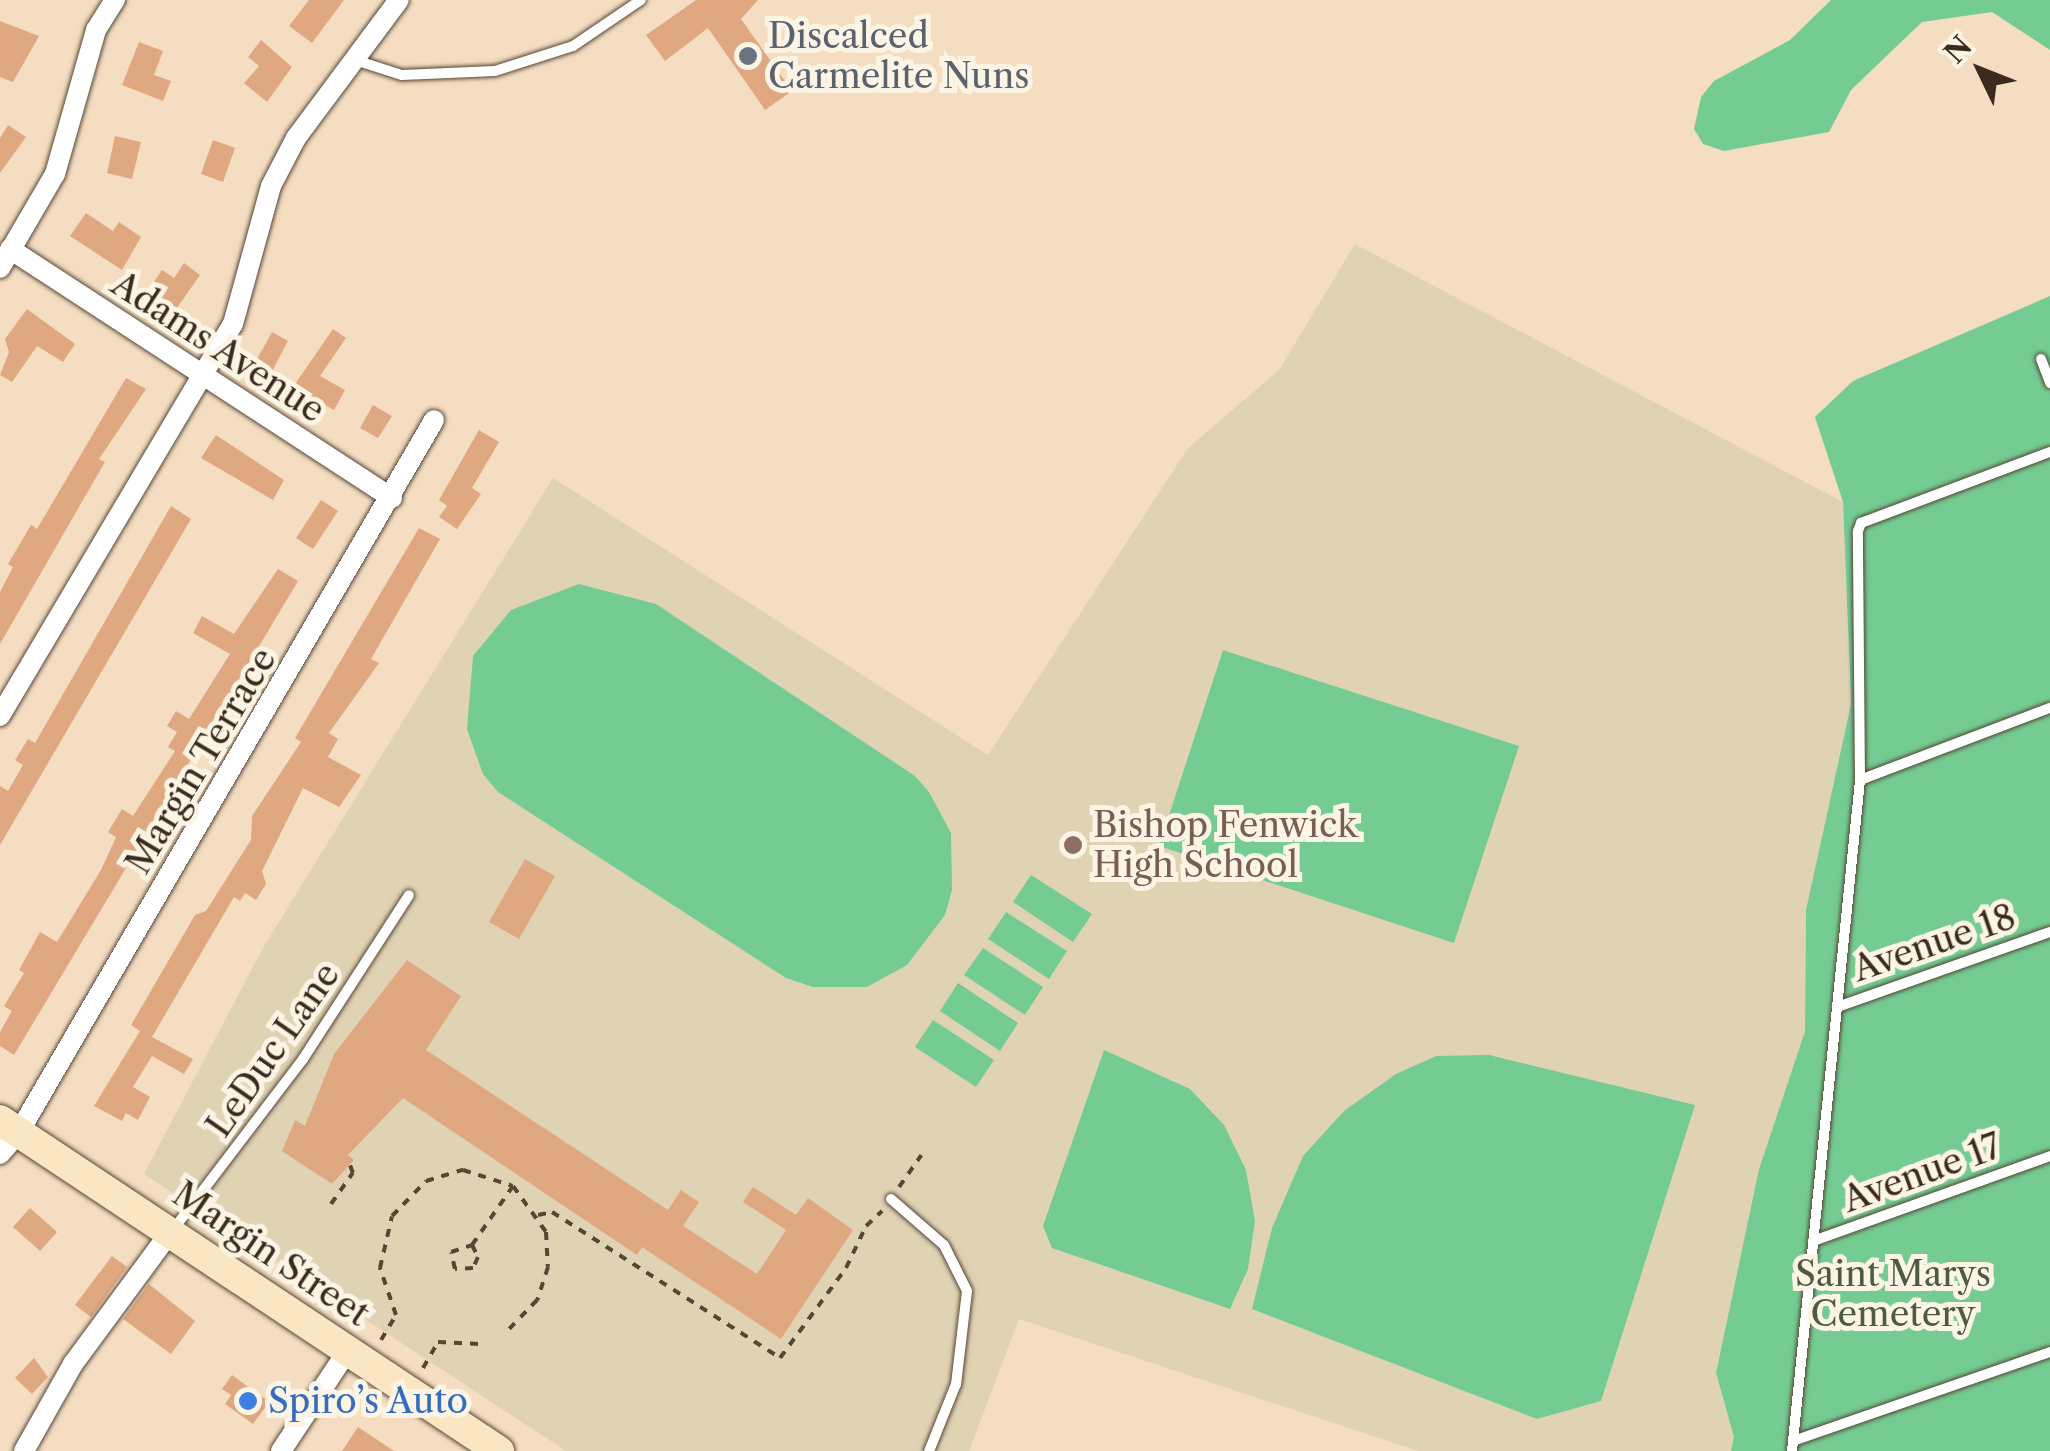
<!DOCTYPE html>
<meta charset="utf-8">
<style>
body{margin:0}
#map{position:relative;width:2050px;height:1451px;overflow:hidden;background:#f4ddc1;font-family:"Libre Caslon Text",serif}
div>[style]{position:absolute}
.built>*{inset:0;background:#e0d3b4}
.green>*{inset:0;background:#74cc93}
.building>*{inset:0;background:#e0a881}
.path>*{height:4px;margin-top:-2px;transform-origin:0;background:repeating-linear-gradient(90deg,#574536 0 8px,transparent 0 16px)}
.roads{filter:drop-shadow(0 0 2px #574536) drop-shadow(0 0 2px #574536)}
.lane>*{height:10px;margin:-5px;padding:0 5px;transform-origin:5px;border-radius:5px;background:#fff}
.street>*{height:20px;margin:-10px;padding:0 10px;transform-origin:10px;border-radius:10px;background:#fff}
.secondary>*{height:30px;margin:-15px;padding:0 15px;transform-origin:15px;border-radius:15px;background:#fbe6c4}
.dots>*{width:28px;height:28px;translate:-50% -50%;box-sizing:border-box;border:5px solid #fcf5e5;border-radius:50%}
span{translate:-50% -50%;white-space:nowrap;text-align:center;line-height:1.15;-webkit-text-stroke:10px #fcf5e5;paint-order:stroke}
.worship-label{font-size:35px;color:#5b616d}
.left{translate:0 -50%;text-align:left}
.street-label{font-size:35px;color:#3b2a1e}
.education-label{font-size:35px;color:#785e54}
.park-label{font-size:35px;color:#4c5b41}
.shop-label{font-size:35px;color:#366cbe}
.north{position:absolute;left:1930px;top:20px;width:100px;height:100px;-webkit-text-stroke:8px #fcf5e5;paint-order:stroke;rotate:313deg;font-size:28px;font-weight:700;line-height:40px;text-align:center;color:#3b2a1e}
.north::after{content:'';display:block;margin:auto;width:35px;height:45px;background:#3b2a1e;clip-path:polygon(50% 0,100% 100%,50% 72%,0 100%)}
</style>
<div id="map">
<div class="built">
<div style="clip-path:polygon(1355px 244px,1843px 502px,1851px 704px,1806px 910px,1805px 1031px,1759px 1169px,1716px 1373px,1735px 1437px,1731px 1451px,1418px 1451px,1019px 1319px,969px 1451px,566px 1451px,144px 1174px,264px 946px,553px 478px,988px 755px,1188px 448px,1279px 370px)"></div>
</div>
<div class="green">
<div style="clip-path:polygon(1831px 0,2050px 0,2050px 50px,1992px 12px,1922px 22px,1851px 90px,1829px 132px,1724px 151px,1703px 144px,1694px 129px,1701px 97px,1714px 81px,1790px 40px)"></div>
<div style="clip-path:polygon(2050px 296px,2050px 1451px,1731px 1451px,1734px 1437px,1716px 1373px,1759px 1169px,1805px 1031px,1806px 910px,1851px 704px,1843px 502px,1815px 417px,1853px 381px)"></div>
<div style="clip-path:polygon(579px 584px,656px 604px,915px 776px,929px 792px,951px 833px,952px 890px,945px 915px,907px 965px,867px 987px,813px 987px,786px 978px,498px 792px,483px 774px,467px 729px,473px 656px,511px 610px)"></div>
<div style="clip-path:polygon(1223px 650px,1519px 746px,1454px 943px,1159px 846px)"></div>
<div style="clip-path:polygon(1031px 875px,1092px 914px,1073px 942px,1013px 902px)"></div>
<div style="clip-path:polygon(1006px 912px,1067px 951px,1049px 979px,988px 939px)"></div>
<div style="clip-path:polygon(983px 948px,1043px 987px,1025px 1015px,964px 975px)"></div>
<div style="clip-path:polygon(958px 983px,1018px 1023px,1000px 1051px,940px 1011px)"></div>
<div style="clip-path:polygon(933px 1020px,994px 1060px,976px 1087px,915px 1047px)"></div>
<div style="clip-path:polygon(1104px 1050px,1190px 1089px,1224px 1125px,1246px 1170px,1255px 1221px,1248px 1269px,1230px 1309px,1052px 1248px,1043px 1226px)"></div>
<div style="clip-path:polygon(1489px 1055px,1695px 1105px,1601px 1401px,1537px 1419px,1252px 1309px,1272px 1228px,1303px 1156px,1344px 1111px,1396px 1074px,1436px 1056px)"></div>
</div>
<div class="building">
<div style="clip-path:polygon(309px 0,344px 0,312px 43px,289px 26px)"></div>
<div style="clip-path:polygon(696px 0,758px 0,741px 19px,792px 91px,765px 110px,708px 28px,665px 61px,646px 35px)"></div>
<div style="clip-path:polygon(0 21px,39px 36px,13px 82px,0 77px)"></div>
<div style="clip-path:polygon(261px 40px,292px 67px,267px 102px,244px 83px,259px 66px,248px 57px)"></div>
<div style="clip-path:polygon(139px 42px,163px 51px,154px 75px,171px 81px,163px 101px,122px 85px)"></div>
<div style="clip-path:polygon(8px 125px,26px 137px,0 173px,0 138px)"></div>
<div style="clip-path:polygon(115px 136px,141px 142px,132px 179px,107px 173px)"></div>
<div style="clip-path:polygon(213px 140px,235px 148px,223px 182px,201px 174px)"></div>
<div style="clip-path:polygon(86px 213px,113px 231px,119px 222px,141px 237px,122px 270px,70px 236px)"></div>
<div style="clip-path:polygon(184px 263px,200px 275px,177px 308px,149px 289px,162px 270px,174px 278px)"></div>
<div style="clip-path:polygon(27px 309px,75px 344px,63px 362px,37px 346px,12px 382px,0 375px,9px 352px,5px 339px)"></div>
<div style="clip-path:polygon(333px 329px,346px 338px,320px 376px,345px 390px,334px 410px,293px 387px)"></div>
<div style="clip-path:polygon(272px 332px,288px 341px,271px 373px,255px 363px)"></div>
<div style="clip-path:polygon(126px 378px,146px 389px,99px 459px,105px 462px,0 644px,0 592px,13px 567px,8px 564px,31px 525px,37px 529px)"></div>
<div style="clip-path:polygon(373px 405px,392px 416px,378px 438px,360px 428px)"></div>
<div style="clip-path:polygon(479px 430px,499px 442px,472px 488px,481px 494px,457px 529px,439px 517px,447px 506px,439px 500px)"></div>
<div style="clip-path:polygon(216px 435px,284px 480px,273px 500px,201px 458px)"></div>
<div style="clip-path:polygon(321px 500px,338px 511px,313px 549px,296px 538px)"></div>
<div style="clip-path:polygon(171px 506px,191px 519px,0 845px,0 786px,8px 791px,23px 765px,15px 760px,28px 739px,35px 743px)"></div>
<div style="clip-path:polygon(419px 528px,440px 539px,371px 659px,379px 663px,329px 733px,338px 739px,328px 757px,361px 775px,339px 807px,303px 788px,262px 871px,266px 884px,256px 900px,245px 893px,240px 901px,234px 897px,152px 1037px,193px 1059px,184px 1074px,152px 1056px,133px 1087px,150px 1097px,138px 1120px,126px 1113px,122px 1121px,94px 1106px,140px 1031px,131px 1025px,195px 915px,206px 911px,251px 840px,252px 816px,301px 742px,295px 738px)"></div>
<div style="clip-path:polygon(278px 569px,298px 581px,14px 1055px,0 1046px,0 1032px,12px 1011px,4px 1006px,24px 973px,19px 970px,40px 932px,57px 942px,101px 870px,116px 837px,108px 832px,122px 809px,133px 816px,175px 751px,168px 747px,177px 732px,167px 726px,176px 711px,189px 719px,230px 654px,193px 633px,202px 616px,234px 634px)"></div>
<div style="clip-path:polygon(525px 859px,555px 876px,519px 939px,489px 922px)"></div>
<div style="clip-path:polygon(407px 960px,461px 996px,426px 1050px,668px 1210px,681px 1190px,699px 1202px,683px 1226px,757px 1274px,786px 1230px,743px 1202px,753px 1187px,796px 1215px,808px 1198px,853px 1230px,781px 1339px,642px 1247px,637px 1255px,403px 1098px,348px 1155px,354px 1160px,332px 1184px,282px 1151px,295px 1120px,305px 1126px,334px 1054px)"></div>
<div style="clip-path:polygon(30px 1208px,57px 1232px,40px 1251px,13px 1227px)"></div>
<div style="clip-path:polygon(112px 1256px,127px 1267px,91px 1317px,75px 1305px)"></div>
<div style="clip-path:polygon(149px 1284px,195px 1321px,171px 1354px,123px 1319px)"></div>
<div style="clip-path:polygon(34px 1358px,48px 1377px,32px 1394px,15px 1378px)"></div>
<div style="clip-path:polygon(232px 1375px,269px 1402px,253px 1424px,225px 1404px,231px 1395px,222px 1389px)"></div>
<div style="clip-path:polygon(358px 1427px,394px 1451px,342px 1451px)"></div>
</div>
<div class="path">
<div style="left:899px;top:1187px;width:39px;rotate:-55deg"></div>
<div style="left:331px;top:1204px;width:38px;rotate:-55deg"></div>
<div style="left:353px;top:1173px;width:9px;rotate:-111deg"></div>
<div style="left:538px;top:1215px;width:14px;rotate:-12deg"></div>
<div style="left:552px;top:1212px;width:271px;rotate:32.6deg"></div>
<div style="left:780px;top:1358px;width:112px;rotate:-53.7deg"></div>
<div style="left:846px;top:1268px;width:47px;rotate:-64.5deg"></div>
<div style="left:866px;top:1226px;width:22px;rotate:-43deg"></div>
<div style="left:472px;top:1245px;width:13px;rotate:63deg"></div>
<div style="left:478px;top:1257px;width:12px;rotate:114deg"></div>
<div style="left:473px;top:1268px;width:18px;rotate:177deg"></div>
<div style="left:455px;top:1269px;width:17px;rotate:-103deg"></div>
<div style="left:451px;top:1252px;width:22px;rotate:-18deg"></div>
<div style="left:472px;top:1245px;width:72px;rotate:-55.2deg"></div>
<div style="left:381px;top:1340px;width:29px;rotate:-59deg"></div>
<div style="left:396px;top:1315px;width:50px;rotate:-108.8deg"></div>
<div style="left:380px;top:1268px;width:53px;rotate:-77deg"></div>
<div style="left:392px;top:1216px;width:49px;rotate:-45.8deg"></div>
<div style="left:426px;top:1181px;width:39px;rotate:-17deg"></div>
<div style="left:463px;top:1170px;width:52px;rotate:17.7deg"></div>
<div style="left:513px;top:1186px;width:57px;rotate:54.3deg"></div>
<div style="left:546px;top:1232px;width:35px;rotate:87deg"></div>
<div style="left:548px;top:1267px;width:35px;rotate:108deg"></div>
<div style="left:537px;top:1300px;width:40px;rotate:134deg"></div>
<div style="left:423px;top:1368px;width:30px;rotate:-60deg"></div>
<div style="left:438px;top:1342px;width:42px;rotate:2.7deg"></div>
</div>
<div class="roads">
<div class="lane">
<div style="left:355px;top:60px;width:49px;rotate:17.7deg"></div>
<div style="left:402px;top:75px;width:93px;rotate:-2.5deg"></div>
<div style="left:495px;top:71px;width:82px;rotate:-17.8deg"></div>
<div style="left:573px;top:46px;width:82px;rotate:-34.1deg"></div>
<div style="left:2041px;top:359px;width:26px;rotate:69deg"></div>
<div style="left:1860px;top:780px;width:203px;rotate:-20.8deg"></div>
<div style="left:1837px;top:1007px;width:226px;rotate:-19.4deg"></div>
<div style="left:891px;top:1199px;width:70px;rotate:41deg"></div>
<div style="left:944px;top:1245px;width:51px;rotate:63.4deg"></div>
<div style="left:967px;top:1291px;width:94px;rotate:96.7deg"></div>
<div style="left:956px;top:1384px;width:72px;rotate:111.9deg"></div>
<div style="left:172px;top:1231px;width:216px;rotate:-52.7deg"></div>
<div style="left:303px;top:1059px;width:195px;rotate:-57.1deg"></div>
<div style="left:1813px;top:1241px;width:252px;rotate:-19.7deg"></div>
<div style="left:1793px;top:1441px;width:272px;rotate:-19.1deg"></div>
<div style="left:1792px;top:1451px;width:674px;rotate:-84.21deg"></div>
<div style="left:1860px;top:780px;width:249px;rotate:-90.5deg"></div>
<div style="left:1858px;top:531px;width:9px;rotate:-69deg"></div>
<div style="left:1861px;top:523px;width:202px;rotate:-20.6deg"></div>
</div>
<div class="street">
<div style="left:10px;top:249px;width:456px;rotate:33.1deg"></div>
<div style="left:0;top:268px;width:109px;rotate:-59.7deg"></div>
<div style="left:55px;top:174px;width:150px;rotate:-74.1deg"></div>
<div style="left:96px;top:30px;width:36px;rotate:-58deg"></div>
<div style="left:0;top:716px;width:456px;rotate:-59.3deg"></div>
<div style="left:233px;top:324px;width:143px;rotate:-74.6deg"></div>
<div style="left:271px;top:186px;width:54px;rotate:-62.5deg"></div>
<div style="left:296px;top:138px;width:172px;rotate:-53.3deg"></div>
<div style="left:0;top:1154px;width:29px;rotate:-49deg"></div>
<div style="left:19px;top:1132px;width:824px;rotate:-59.76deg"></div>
<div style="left:24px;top:1451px;width:100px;rotate:-60.6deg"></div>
<div style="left:73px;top:1364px;width:165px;rotate:-53.6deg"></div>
<div style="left:281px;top:1451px;width:121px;rotate:-56.4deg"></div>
</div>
<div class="secondary">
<div style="left:0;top:1120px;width:599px;rotate:33.56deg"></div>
</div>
</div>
<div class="dots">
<div style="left:748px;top:56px;background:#6b7280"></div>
<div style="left:1073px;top:845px;background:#8d6e63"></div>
<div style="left:248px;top:1401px;background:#3f7fe0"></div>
</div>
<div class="worship-label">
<span class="left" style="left:768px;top:56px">Discalced<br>Carmelite Nuns</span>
</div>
<div class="street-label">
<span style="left:218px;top:347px;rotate:33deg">Adams Avenue</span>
<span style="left:201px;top:761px;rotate:-59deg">Margin Terrace</span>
<span style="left:1934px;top:943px;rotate:-19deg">Avenue 18</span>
<span style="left:273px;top:1050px;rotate:-55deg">LeDuc Lane</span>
<span style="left:1922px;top:1173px;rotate:-20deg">Avenue 17</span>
<span style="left:271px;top:1254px;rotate:34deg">Margin Street</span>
</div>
<div class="education-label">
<span class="left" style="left:1093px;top:845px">Bishop Fenwick<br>High School</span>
</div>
<div class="park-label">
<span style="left:1893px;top:1294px">Saint Marys<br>Cemetery</span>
</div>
<div class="shop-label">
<span class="left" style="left:268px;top:1401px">Spiro’s Auto</span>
</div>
<div class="north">N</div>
</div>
